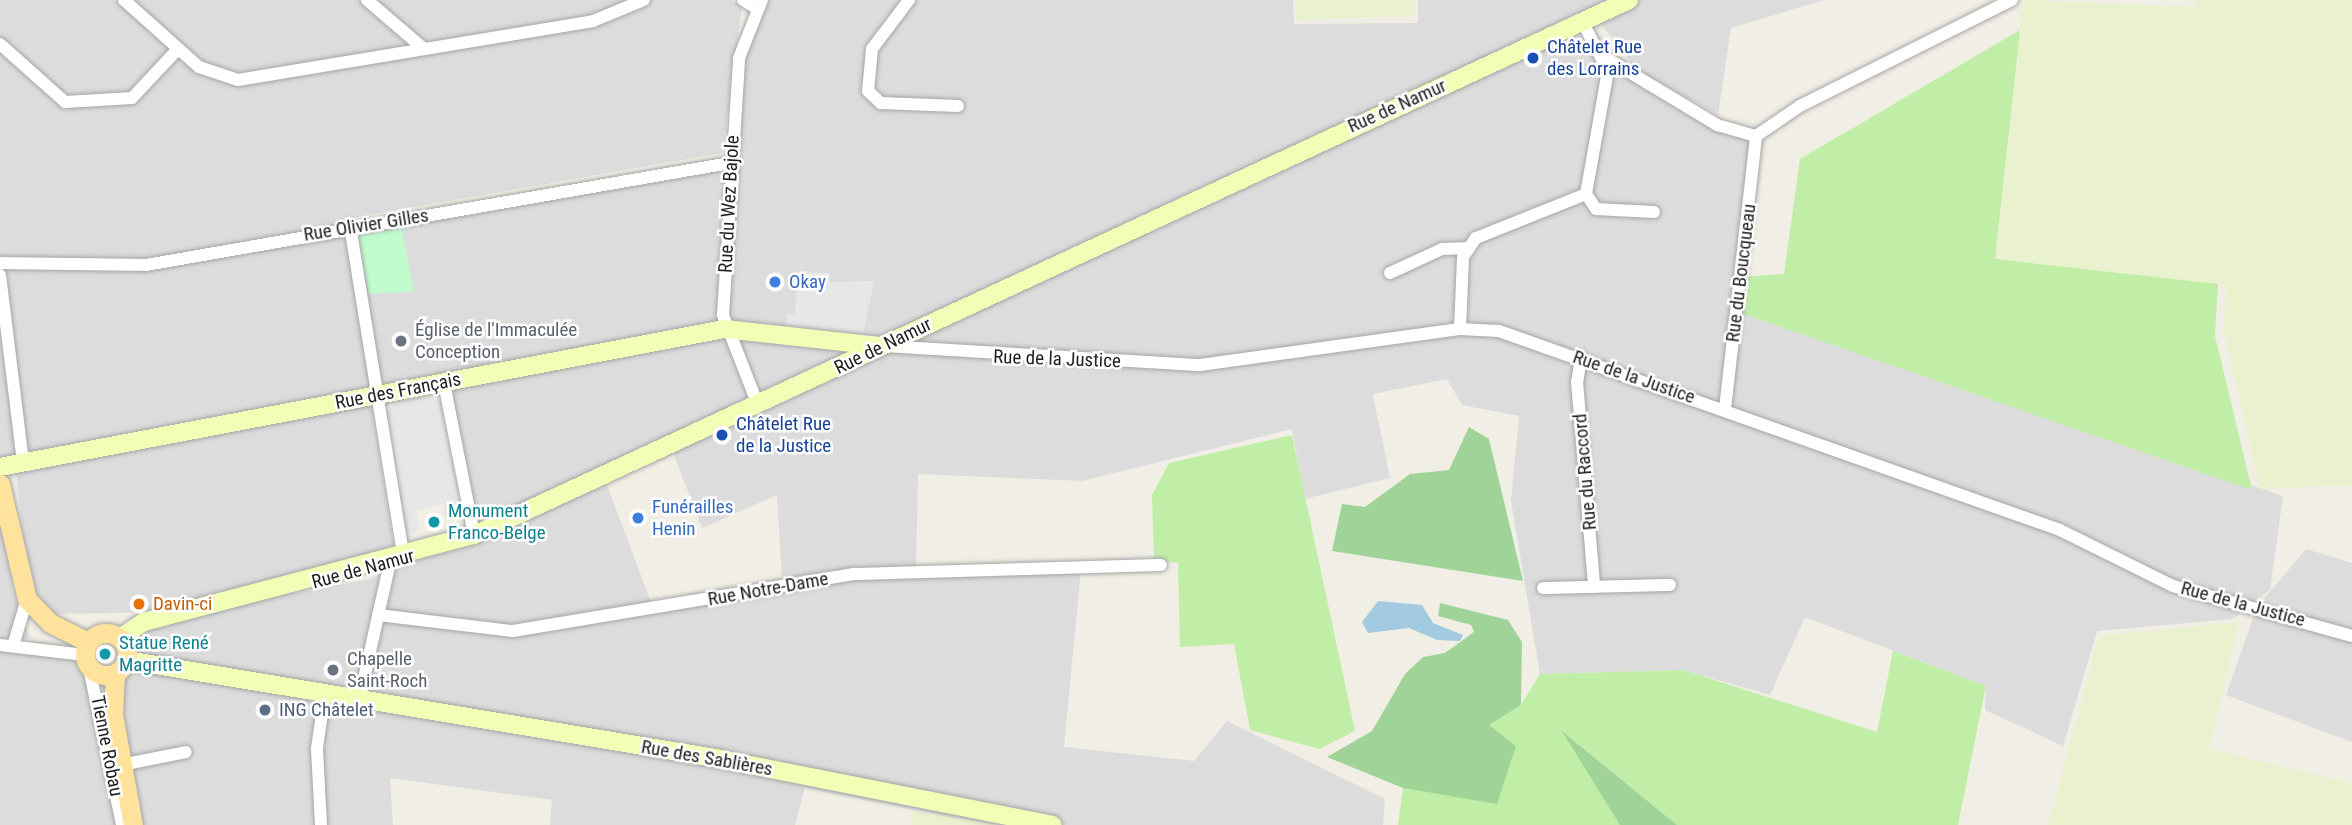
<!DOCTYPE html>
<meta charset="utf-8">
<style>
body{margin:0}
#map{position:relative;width:2352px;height:825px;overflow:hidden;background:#f1eee5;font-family:"Roboto Condensed",sans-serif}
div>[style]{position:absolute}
.residential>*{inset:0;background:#dddcdc}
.farmland>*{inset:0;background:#e9f1cf}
.grass>*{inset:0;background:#c0eea7}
.forest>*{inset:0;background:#a0d397}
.park>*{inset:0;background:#bffdcd}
.parking>*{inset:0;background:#e7e7e7}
.water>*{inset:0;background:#a2cae1}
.roads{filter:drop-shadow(0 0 2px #a6a6a6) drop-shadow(0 0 2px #a6a6a6)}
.street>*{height:12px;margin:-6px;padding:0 6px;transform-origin:6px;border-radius:6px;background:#fff}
.secondary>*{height:18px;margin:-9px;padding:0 9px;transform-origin:9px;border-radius:9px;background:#f0feb6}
.primary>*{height:19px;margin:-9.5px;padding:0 9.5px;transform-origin:9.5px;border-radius:9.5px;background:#ffe29b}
.primary>.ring{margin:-9.5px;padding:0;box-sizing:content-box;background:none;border:19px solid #ffe29b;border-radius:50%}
.dots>*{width:19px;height:19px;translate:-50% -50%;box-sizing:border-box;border:4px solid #fff;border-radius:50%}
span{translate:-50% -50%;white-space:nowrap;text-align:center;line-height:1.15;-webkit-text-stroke:5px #fff;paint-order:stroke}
.transit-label{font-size:19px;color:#164399}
.left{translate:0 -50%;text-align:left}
.street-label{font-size:19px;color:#1f1f1f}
.shop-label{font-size:19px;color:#366cbe}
.worship-label{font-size:19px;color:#5b616d}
.culture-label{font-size:19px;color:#0d838f}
.food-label{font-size:19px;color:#c56008}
.service-label{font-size:19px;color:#4e5e75}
</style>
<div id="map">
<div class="residential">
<div style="clip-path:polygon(0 0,731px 0,742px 7px,722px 153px,346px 219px,374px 393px,22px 465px,0 458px)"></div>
<div style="clip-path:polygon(766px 0,1293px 0,1294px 24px,1418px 23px,1418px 0,1607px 0,1572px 16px,1575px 40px,1751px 139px,1743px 314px,2283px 496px,2270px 590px,2233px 619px,2097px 631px,2063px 746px,1985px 710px,1986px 686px,1805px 617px,1770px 695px,1683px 670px,1540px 674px,1511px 501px,1519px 416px,1462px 405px,1447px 379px,1373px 394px,1390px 478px,1305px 499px,1292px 429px,1082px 481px,918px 474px,916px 566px,782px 579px,777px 495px,702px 528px,669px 442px,476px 524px,441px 378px,383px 388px,351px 223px,725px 162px,747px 39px)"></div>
<div style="clip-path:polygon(1642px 0,1824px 0,1731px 28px,1718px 115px,1636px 69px,1599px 21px)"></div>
<div style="clip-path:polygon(371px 402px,395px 554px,177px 612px,55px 614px,28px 583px,16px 471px)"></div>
<div style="clip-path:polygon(607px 485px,651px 602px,660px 610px,812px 579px,1081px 569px,1064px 747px,1194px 761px,1227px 721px,1385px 799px,1383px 825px,991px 825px,805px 788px,795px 825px,550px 825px,552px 800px,390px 778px,393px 825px,138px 825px,112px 680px,136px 632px,220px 607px,370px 579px)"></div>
<div style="clip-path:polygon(0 510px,13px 591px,30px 638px,0 638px)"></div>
<div style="clip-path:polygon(2306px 549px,2352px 563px,2352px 742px,2226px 695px,2257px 607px)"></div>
<div style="clip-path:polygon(0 648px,66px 655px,89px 673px,119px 825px,0 825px)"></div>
</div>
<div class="farmland">
<div style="clip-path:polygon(1296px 0,1416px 0,1416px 16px,1296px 20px)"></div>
<div style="clip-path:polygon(2023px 0,2196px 7px,2197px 0,2352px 0,2352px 485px,2260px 489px,2224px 332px,2226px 285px,1995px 260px)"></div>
<div style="clip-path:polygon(2239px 622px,2209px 749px,2352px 783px,2352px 825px,2048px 825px,2099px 636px)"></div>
<div style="clip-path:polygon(911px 811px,1001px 825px,913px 825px)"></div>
</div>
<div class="grass">
<div style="clip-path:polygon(2020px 30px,1995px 259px,2218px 284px,2215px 336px,2252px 490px,1743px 314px,1744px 277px,1784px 274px,1800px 159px)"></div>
<div style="clip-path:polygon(1292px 435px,1355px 731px,1319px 749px,1250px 730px,1234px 644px,1180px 647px,1178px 563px,1154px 560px,1152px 495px,1169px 463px)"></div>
<div style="clip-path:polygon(1893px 651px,1986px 686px,1958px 825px,1677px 825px,1565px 733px,1620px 825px,1398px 825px,1403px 788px,1497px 803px,1489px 725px,1521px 705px,1540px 674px,1683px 670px,1877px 732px)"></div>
</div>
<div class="forest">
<div style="clip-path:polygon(1469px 427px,1489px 439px,1523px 581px,1332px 551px,1342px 504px,1365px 507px,1410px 474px,1449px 470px)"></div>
<div style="clip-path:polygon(1440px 603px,1508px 620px,1522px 642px,1521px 705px,1489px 725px,1516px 746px,1497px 804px,1403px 788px,1327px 757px,1372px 731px,1405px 674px,1423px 657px,1445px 653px,1474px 632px,1471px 625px,1438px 616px)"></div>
<div style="clip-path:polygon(1562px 731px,1677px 825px,1620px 825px)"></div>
</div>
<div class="park">
<div style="clip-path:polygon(401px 226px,414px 291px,369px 294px,358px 234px)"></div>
</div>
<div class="parking">
<div style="clip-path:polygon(797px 272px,829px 273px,830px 282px,874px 281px,863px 334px,785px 328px,787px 313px,795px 314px)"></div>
<div style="clip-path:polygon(429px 397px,442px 402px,462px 514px,446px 519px,442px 504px,416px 511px,419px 531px,404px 534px,386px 413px,397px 401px)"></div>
</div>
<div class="water">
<div style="clip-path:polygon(1378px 601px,1422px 605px,1433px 623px,1463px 635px,1460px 641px,1437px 640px,1409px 628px,1368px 633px,1362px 622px)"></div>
</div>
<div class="roads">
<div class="street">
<div style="left:124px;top:0;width:101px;rotate:41.8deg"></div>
<div style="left:199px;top:67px;width:41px;rotate:18.4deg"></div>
<div style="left:238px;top:80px;width:360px;rotate:-9.4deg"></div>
<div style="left:593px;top:21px;width:55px;rotate:-22.4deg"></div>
<div style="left:367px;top:0;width:75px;rotate:40.7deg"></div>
<div style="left:743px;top:0;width:15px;rotate:32deg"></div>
<div style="left:909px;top:0;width:61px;rotate:127.1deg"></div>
<div style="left:872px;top:49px;width:42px;rotate:95.4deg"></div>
<div style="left:868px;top:91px;width:18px;rotate:43deg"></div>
<div style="left:881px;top:103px;width:77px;rotate:2.2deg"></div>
<div style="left:0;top:44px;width:87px;rotate:41.7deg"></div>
<div style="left:65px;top:102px;width:67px;rotate:-3.4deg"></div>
<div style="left:132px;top:98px;width:67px;rotate:-46.8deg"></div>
<div style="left:1606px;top:58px;width:130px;rotate:31.1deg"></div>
<div style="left:1717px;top:125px;width:41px;rotate:15.8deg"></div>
<div style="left:1756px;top:136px;width:53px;rotate:-34.3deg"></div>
<div style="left:1800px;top:106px;width:237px;rotate:-26.6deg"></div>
<div style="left:1586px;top:194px;width:18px;rotate:56deg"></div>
<div style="left:1596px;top:209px;width:58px;rotate:3deg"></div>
<div style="left:350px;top:226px;width:337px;rotate:80.8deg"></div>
<div style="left:0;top:263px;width:146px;rotate:0.8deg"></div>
<div style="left:146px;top:265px;width:593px;rotate:-9.91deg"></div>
<div style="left:1390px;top:273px;width:57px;rotate:-24.8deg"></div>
<div style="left:1442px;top:249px;width:27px;rotate:-2deg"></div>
<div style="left:0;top:275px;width:188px;rotate:83deg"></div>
<div style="left:1460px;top:329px;width:72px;rotate:-87.6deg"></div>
<div style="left:1463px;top:257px;width:23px;rotate:-56deg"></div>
<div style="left:1476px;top:238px;width:118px;rotate:-21.8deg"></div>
<div style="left:1586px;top:194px;width:125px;rotate:-79.9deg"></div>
<div style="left:1608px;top:71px;width:56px;rotate:-117.5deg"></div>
<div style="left:885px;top:346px;width:316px;rotate:3.5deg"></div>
<div style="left:1200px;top:365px;width:262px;rotate:-7.9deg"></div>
<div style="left:1460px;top:329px;width:39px;rotate:3deg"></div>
<div style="left:1499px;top:331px;width:595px;rotate:19.53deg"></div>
<div style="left:2060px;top:530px;width:126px;rotate:26.4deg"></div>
<div style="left:2173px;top:586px;width:186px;rotate:15.6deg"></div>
<div style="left:1581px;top:358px;width:24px;rotate:99deg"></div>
<div style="left:1577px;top:382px;width:205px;rotate:85.2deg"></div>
<div style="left:444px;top:383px;width:155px;rotate:78.8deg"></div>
<div style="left:758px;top:405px;width:97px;rotate:-111.3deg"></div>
<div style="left:723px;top:315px;width:257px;rotate:-86.4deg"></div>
<div style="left:739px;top:58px;width:62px;rotate:-68.4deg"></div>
<div style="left:1725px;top:409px;width:275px;rotate:-83.5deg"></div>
<div style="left:1543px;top:588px;width:127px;rotate:-1.4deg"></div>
<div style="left:378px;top:615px;width:136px;rotate:6.8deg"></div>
<div style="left:513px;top:631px;width:347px;rotate:-9.5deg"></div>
<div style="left:855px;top:574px;width:306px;rotate:-1.7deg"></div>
<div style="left:0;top:645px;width:85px;rotate:6.8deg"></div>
<div style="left:13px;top:646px;width:49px;rotate:-73.4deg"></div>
<div style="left:89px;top:668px;width:160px;rotate:78.1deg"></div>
<div style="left:359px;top:701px;width:142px;rotate:-77.4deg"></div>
<div style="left:121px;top:765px;width:66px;rotate:-11.3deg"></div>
<div style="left:321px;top:825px;width:77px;rotate:-93deg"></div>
<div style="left:317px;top:748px;width:56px;rotate:-81.7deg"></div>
</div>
<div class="secondary">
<div style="left:0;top:467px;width:737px;rotate:-10.79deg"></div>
<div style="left:724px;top:329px;width:157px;rotate:6.2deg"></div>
<div style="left:120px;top:638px;width:29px;rotate:-34deg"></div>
<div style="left:144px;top:622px;width:341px;rotate:-14.8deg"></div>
<div style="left:474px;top:535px;width:1273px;rotate:-24.85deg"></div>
<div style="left:126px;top:660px;width:597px;rotate:9.45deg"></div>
<div style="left:715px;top:758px;width:344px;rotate:11.2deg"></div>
</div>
<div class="primary">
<div style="left:0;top:484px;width:118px;rotate:76.8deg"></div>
<div style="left:27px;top:599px;width:33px;rotate:46deg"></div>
<div style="left:50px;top:623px;width:42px;rotate:26.6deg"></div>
<div class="ring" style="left:85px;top:633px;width:23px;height:23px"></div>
<div style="left:115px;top:674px;width:40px;rotate:92.9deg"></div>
<div style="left:113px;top:714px;width:113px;rotate:79.8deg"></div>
</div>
</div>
<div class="dots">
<div style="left:1533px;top:58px;background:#1a4fb4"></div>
<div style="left:775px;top:282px;background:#3f7fe0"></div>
<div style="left:401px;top:341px;background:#6b7280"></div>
<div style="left:722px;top:435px;background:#1a4fb4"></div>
<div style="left:638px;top:518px;background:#3f7fe0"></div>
<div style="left:434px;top:522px;background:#0f9aa8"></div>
<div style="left:139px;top:604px;background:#e8710a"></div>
<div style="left:105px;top:654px;background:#0f9aa8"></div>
<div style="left:333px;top:670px;background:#6b7280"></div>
<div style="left:265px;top:710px;background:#5c6f8a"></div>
</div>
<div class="transit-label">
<span class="left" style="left:1547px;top:58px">Châtelet Rue<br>des Lorrains</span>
<span class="left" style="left:736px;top:435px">Châtelet Rue<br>de la Justice</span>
</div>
<div class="street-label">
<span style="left:1397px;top:106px;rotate:-24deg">Rue de Namur</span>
<span style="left:729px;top:204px;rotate:-87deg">Rue du Wez Bajole</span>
<span style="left:366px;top:225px;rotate:-9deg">Rue Olivier Gilles</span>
<span style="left:1741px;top:273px;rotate:-83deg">Rue du Boucqueau</span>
<span style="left:883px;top:346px;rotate:-26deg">Rue de Namur</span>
<span style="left:1057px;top:359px;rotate:2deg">Rue de la Justice</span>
<span style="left:1634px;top:377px;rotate:19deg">Rue de la Justice</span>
<span style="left:398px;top:391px;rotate:-11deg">Rue des Français</span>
<span style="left:1585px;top:472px;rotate:-95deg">Rue du Raccord</span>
<span style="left:363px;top:569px;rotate:-15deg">Rue de Namur</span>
<span style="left:768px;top:589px;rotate:-10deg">Rue Notre-Dame</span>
<span style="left:2243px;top:604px;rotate:15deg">Rue de la Justice</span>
<span style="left:107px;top:746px;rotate:79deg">Tienne Robau</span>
<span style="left:707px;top:758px;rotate:10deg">Rue des Sablières</span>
</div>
<div class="shop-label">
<span class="left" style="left:789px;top:282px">Okay</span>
<span class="left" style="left:652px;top:518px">Funérailles<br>Henin</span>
</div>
<div class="worship-label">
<span class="left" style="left:415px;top:341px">Église de l'Immaculée<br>Conception</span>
<span class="left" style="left:347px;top:670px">Chapelle<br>Saint-Roch</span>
</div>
<div class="culture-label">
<span class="left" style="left:448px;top:522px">Monument<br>Franco-Belge</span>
<span class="left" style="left:119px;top:654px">Statue René<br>Magritte</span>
</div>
<div class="food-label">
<span class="left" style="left:153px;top:604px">Davin-ci</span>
</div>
<div class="service-label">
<span class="left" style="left:279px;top:710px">ING Châtelet</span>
</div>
</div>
